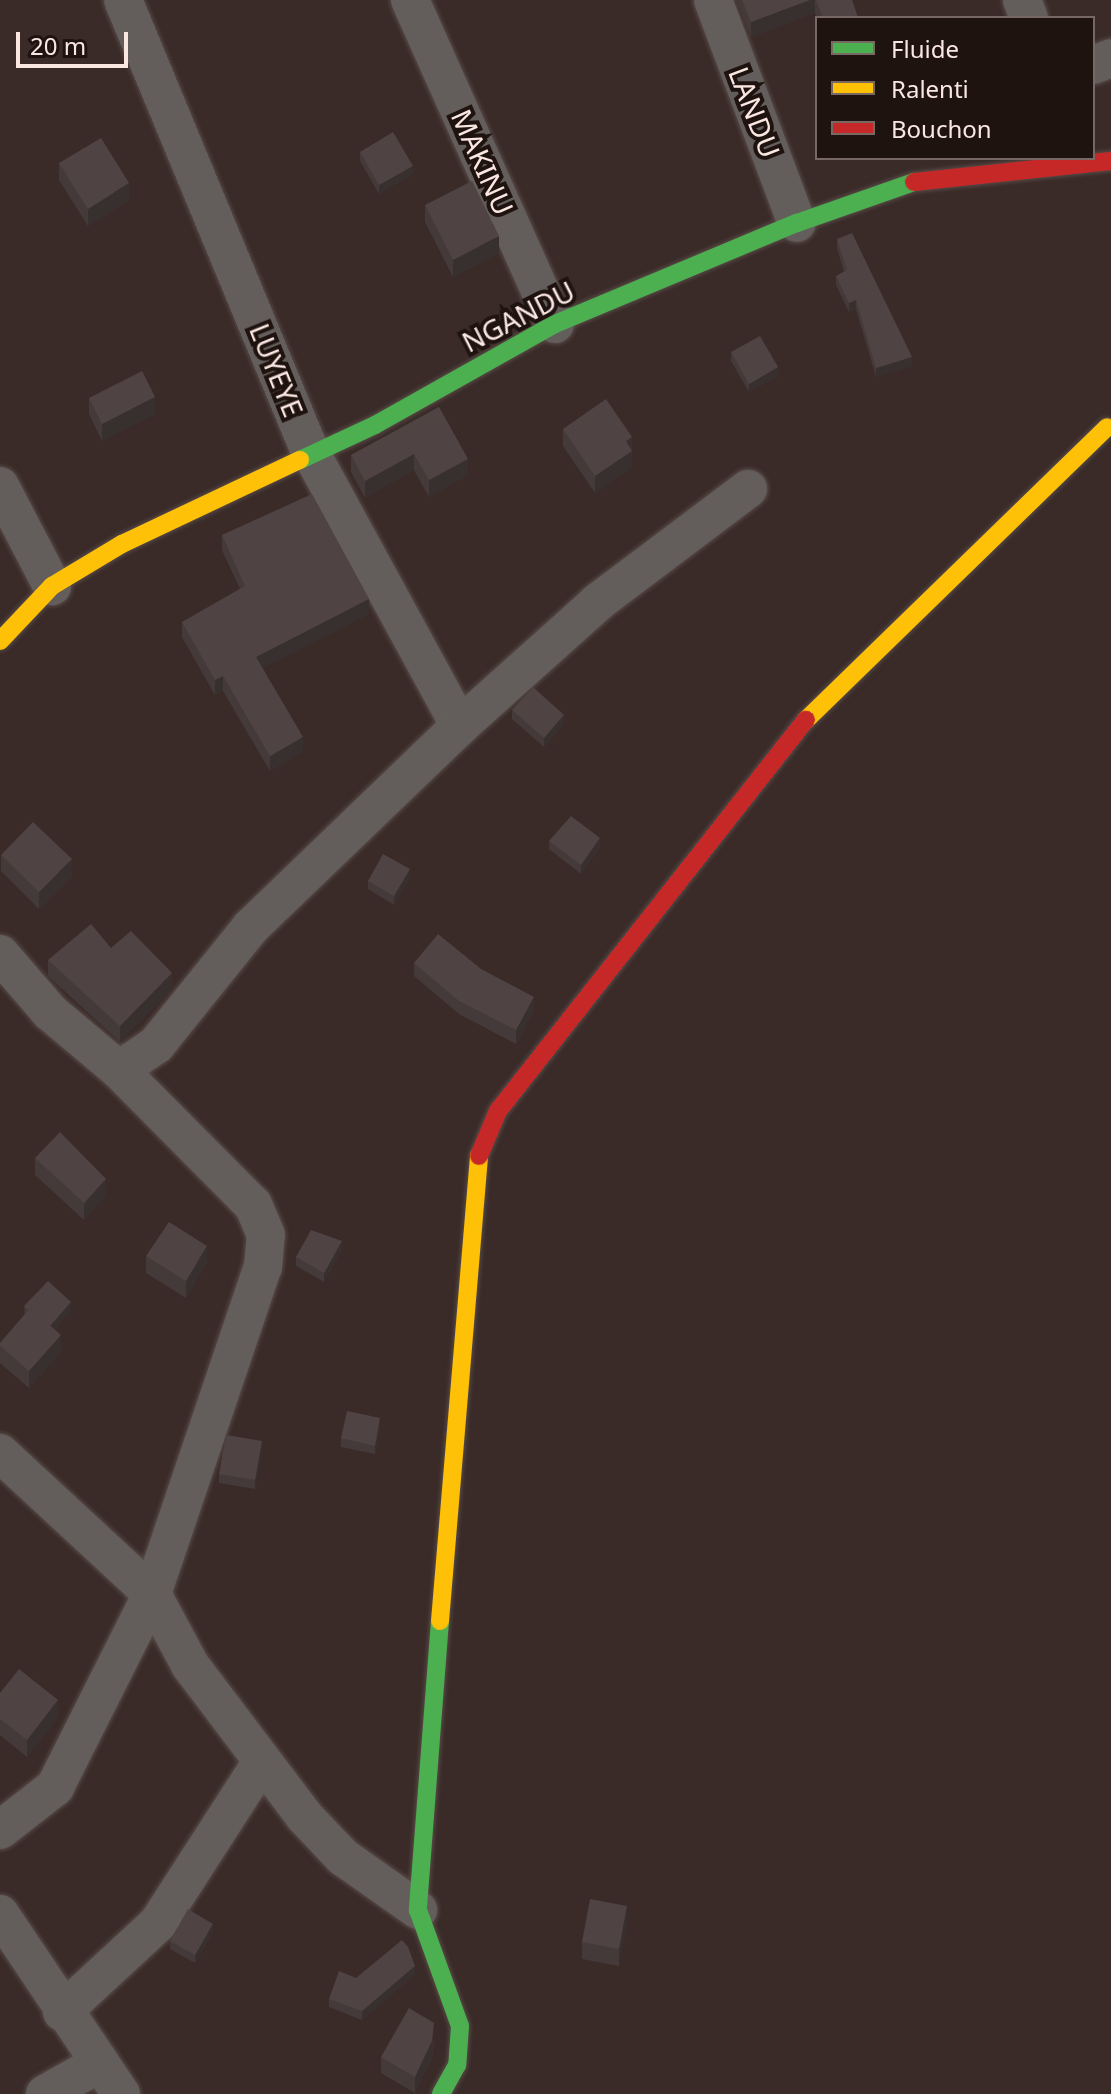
<!DOCTYPE html>
<style>
body{margin:0}
#map{position:relative;width:1111px;height:2094px;overflow:hidden;background:#3a2b28;font-family:"Noto Sans",sans-serif}
div>[style]{position:absolute}
.roads{filter:drop-shadow(0 0 2px #574a47) drop-shadow(0 0 2px #574a47)}
.street>*{height:38px;margin:-19px;padding:0 19px;transform-origin:19px;border-radius:19px;background:#635e5b}
.fast>*{height:18px;margin:-9px;padding:0 9px;transform-origin:9px;border-radius:9px;background:#4caf50}
.slow>*{height:18px;margin:-9px;padding:0 9px;transform-origin:9px;border-radius:9px;background:#ffc107}
.jam>*{height:18px;margin:-9px;padding:0 9px;transform-origin:9px;border-radius:9px;background:#c62828}
.wall>*{inset:0;background:#453a3a}
.shaded-wall>*{inset:0;background:#382f2f}
.building>*{inset:0;background:#504343}
span{translate:-50% -50%;white-space:nowrap;text-align:center;line-height:1.15;-webkit-text-stroke:8px #1f1310;paint-order:stroke}
.street-label{font-size:28px;color:#fae7e2}
.legend{position:absolute;left:815px;top:16px;width:280px;height:144px;box-sizing:border-box;background:#1f1310;border:2px solid #776864;margin:0;padding:10px 14px;list-style:none;font-size:24px;color:#fae7e2}
.legend li{display:flex;align-items:center;gap:16px;height:40px}
.legend b{width:40px;border:2px solid #776864}
.scale{position:absolute;left:16px;top:32px;width:112px;height:36px;box-sizing:border-box;border:4px solid #fae7e2;border-top:0;padding-left:10px;font-size:24px;line-height:28px;white-space:nowrap;color:#fae7e2;-webkit-text-stroke:6px #1f1310;paint-order:stroke}
</style>
<div id="map">
<div class="roads">
<div class="street">
<div style="left:123px;top:0;width:490px;rotate:67.5deg"></div>
<div style="left:311px;top:453px;width:311px;rotate:61.4deg"></div>
<div style="left:410px;top:0;width:355px;rotate:65.9deg"></div>
<div style="left:713px;top:0;width:238px;rotate:69.4deg"></div>
<div style="left:1022px;top:0;width:19px;rotate:69deg"></div>
<div style="left:1093px;top:65px;width:19px;rotate:-21deg"></div>
<div style="left:0;top:486px;width:113px;rotate:62.5deg"></div>
<div style="left:0;top:954px;width:77px;rotate:49.2deg"></div>
<div style="left:50px;top:1012px;width:90px;rotate:40deg"></div>
<div style="left:119px;top:1070px;width:45px;rotate:-34deg"></div>
<div style="left:156px;top:1045px;width:151px;rotate:-51.2deg"></div>
<div style="left:251px;top:927px;width:290px;rotate:-43.9deg"></div>
<div style="left:460px;top:726px;width:186px;rotate:-41.9deg"></div>
<div style="left:598px;top:602px;width:188px;rotate:-37deg"></div>
<div style="left:0;top:1453px;width:207px;rotate:42.8deg"></div>
<div style="left:152px;top:1594px;width:81px;rotate:61.8deg"></div>
<div style="left:190px;top:1665px;width:189px;rotate:52.9deg"></div>
<div style="left:304px;top:1816px;width:57px;rotate:46.4deg"></div>
<div style="left:343px;top:1857px;width:92px;rotate:35.2deg"></div>
<div style="left:0;top:1830px;width:70px;rotate:-38deg"></div>
<div style="left:55px;top:1787px;width:216px;rotate:-63.3deg"></div>
<div style="left:152px;top:1594px;width:345px;rotate:-71.3deg"></div>
<div style="left:263px;top:1267px;width:32px;rotate:-85deg"></div>
<div style="left:266px;top:1235px;width:33px;rotate:-113deg"></div>
<div style="left:253px;top:1205px;width:190px;rotate:-134.8deg"></div>
<div style="left:0;top:1914px;width:217px;rotate:56.1deg"></div>
<div style="left:62px;top:2012px;width:131px;rotate:-42.8deg"></div>
<div style="left:158px;top:1923px;width:190px;rotate:-57.2deg"></div>
<div style="left:45px;top:2094px;width:63px;rotate:-29.4deg"></div>
</div>
<div class="fast">
<div style="left:300px;top:460px;width:83px;rotate:-25deg"></div>
<div style="left:375px;top:425px;width:206px;rotate:-29.3deg"></div>
<div style="left:555px;top:324px;width:262px;rotate:-22.7deg"></div>
<div style="left:797px;top:223px;width:124px;rotate:-19.3deg"></div>
<div style="left:440px;top:1621px;width:290px;rotate:94.4deg"></div>
<div style="left:418px;top:1910px;width:123px;rotate:70.1deg"></div>
<div style="left:460px;top:2026px;width:39px;rotate:94deg"></div>
<div style="left:457px;top:2065px;width:33px;rotate:119deg"></div>
</div>
<div class="slow">
<div style="left:0;top:641px;width:76px;rotate:-46.6deg"></div>
<div style="left:52px;top:586px;width:82px;rotate:-31deg"></div>
<div style="left:122px;top:544px;width:197px;rotate:-25.3deg"></div>
<div style="left:806px;top:720px;width:420px;rotate:-44.2deg"></div>
<div style="left:440px;top:1621px;width:467px;rotate:-85.2deg"></div>
</div>
<div class="jam">
<div style="left:914px;top:182px;width:198px;rotate:-6.1deg"></div>
<div style="left:479px;top:1156px;width:49px;rotate:-67.1deg"></div>
<div style="left:498px;top:1111px;width:498px;rotate:-51.8deg"></div>
</div>
</div>
<div class="wall">
<div style="clip-path:polygon(736px 0,852px 0,858px 18px,817px 18px,815px 13px,751px 37px)"></div>
<div style="clip-path:polygon(360px 152px,413px 174px,379px 194px,360px 161px)"></div>
<div style="clip-path:polygon(59px 163px,129px 200px,88px 226px,59px 180px)"></div>
<div style="clip-path:polygon(425px 205px,499px 253px,453px 277px,425px 222px)"></div>
<div style="clip-path:polygon(837px 239px,912px 366px,876px 377px,856px 309px,849px 312px,836px 285px,836px 276px,844px 272px,837px 248px)"></div>
<div style="clip-path:polygon(731px 352px,778px 376px,749px 392px,731px 361px)"></div>
<div style="clip-path:polygon(89px 398px,155px 414px,102px 441px,89px 414px)"></div>
<div style="clip-path:polygon(439px 407px,468px 475px,429px 497px,414px 470px,365px 498px,351px 472px,351px 455px)"></div>
<div style="clip-path:polygon(563px 429px,632px 437px,632px 467px,595px 493px,563px 446px)"></div>
<div style="clip-path:polygon(222px 535px,369px 614px,263px 668px,303px 752px,270px 771px,223px 691px,215px 695px,182px 637px,182px 622px,240px 589px,222px 550px)"></div>
<div style="clip-path:polygon(512px 710px,564px 724px,544px 747px,512px 719px)"></div>
<div style="clip-path:polygon(549px 841px,600px 847px,581px 874px,549px 849px)"></div>
<div style="clip-path:polygon(1px 855px,72px 876px,39px 909px,1px 871px)"></div>
<div style="clip-path:polygon(410px 878px,394px 905px,368px 889px,368px 881px)"></div>
<div style="clip-path:polygon(111px 948px,172px 989px,120px 1042px,48px 976px,48px 960px)"></div>
<div style="clip-path:polygon(414px 963px,481px 969px,534px 1010px,516px 1044px,459px 1014px,414px 976px)"></div>
<div style="clip-path:polygon(35px 1158px,106px 1196px,84px 1220px,35px 1175px)"></div>
<div style="clip-path:polygon(342px 1249px,324px 1282px,296px 1266px,296px 1257px)"></div>
<div style="clip-path:polygon(146px 1256px,207px 1263px,186px 1298px,146px 1273px)"></div>
<div style="clip-path:polygon(24px 1306px,71px 1311px,55px 1329px,61px 1352px,29px 1388px,0 1363px,0 1343px,25px 1315px)"></div>
<div style="clip-path:polygon(380px 1426px,375px 1454px,341px 1447px,341px 1438px)"></div>
<div style="clip-path:polygon(262px 1450px,255px 1489px,219px 1483px,219px 1474px)"></div>
<div style="clip-path:polygon(0 1693px,58px 1717px,27px 1757px,0 1735px)"></div>
<div style="clip-path:polygon(627px 1923px,619px 1966px,582px 1959px,582px 1942px)"></div>
<div style="clip-path:polygon(213px 1932px,195px 1963px,170px 1949px,170px 1941px)"></div>
<div style="clip-path:polygon(415px 1975px,362px 2020px,329px 2007px,329px 1999px,356px 1978px)"></div>
<div style="clip-path:polygon(434px 2040px,432px 2058px,415px 2093px,381px 2073px,381px 2057px)"></div>
</div>
<div class="shaded-wall">
<div style="clip-path:polygon(810px 0,815px 0,815px 13px,751px 37px,751px 22px)"></div>
<div style="clip-path:polygon(413px 166px,413px 174px,379px 194px,379px 185px)"></div>
<div style="clip-path:polygon(129px 183px,129px 200px,88px 226px,88px 209px)"></div>
<div style="clip-path:polygon(499px 236px,499px 253px,453px 277px,453px 260px)"></div>
<div style="clip-path:polygon(856px 300px,856px 309px,849px 312px,849px 303px)"></div>
<div style="clip-path:polygon(912px 357px,912px 366px,876px 377px,876px 368px)"></div>
<div style="clip-path:polygon(778px 367px,778px 376px,749px 392px,749px 384px)"></div>
<div style="clip-path:polygon(155px 397px,155px 414px,102px 441px,102px 424px)"></div>
<div style="clip-path:polygon(632px 437px,632px 467px,595px 493px,595px 476px,626px 441px)"></div>
<div style="clip-path:polygon(414px 454px,414px 470px,365px 498px,365px 481px)"></div>
<div style="clip-path:polygon(468px 459px,468px 475px,429px 497px,429px 480px)"></div>
<div style="clip-path:polygon(369px 599px,369px 614px,256px 672px,256px 657px)"></div>
<div style="clip-path:polygon(223px 676px,223px 691px,215px 695px,215px 680px)"></div>
<div style="clip-path:polygon(564px 715px,564px 724px,544px 747px,544px 738px)"></div>
<div style="clip-path:polygon(303px 737px,303px 752px,270px 771px,270px 756px)"></div>
<div style="clip-path:polygon(600px 838px,600px 847px,581px 874px,581px 865px)"></div>
<div style="clip-path:polygon(72px 859px,72px 876px,39px 909px,39px 892px)"></div>
<div style="clip-path:polygon(410px 869px,410px 878px,394px 905px,394px 896px)"></div>
<div style="clip-path:polygon(172px 973px,172px 989px,120px 1042px,120px 1026px)"></div>
<div style="clip-path:polygon(534px 997px,534px 1010px,516px 1044px,516px 1030px)"></div>
<div style="clip-path:polygon(106px 1179px,106px 1196px,84px 1220px,84px 1203px)"></div>
<div style="clip-path:polygon(342px 1241px,342px 1249px,324px 1282px,324px 1273px)"></div>
<div style="clip-path:polygon(207px 1246px,207px 1263px,186px 1298px,186px 1281px)"></div>
<div style="clip-path:polygon(71px 1302px,71px 1311px,46px 1339px,46px 1330px)"></div>
<div style="clip-path:polygon(61px 1335px,61px 1352px,29px 1388px,29px 1371px)"></div>
<div style="clip-path:polygon(380px 1418px,380px 1426px,375px 1454px,375px 1446px)"></div>
<div style="clip-path:polygon(262px 1441px,262px 1450px,255px 1489px,255px 1480px)"></div>
<div style="clip-path:polygon(58px 1700px,58px 1717px,27px 1757px,27px 1740px)"></div>
<div style="clip-path:polygon(627px 1906px,627px 1923px,619px 1966px,619px 1949px)"></div>
<div style="clip-path:polygon(213px 1924px,213px 1932px,195px 1963px,195px 1955px)"></div>
<div style="clip-path:polygon(415px 1966px,415px 1975px,362px 2020px,362px 2011px)"></div>
<div style="clip-path:polygon(434px 2023px,432px 2058px,415px 2093px,415px 2077px)"></div>
</div>
<div class="building">
<div style="clip-path:polygon(742px 0,810px 0,751px 22px)"></div>
<div style="clip-path:polygon(816px 0,852px 0,858px 18px,823px 18px)"></div>
<div style="clip-path:polygon(393px 132px,413px 166px,379px 185px,360px 152px)"></div>
<div style="clip-path:polygon(101px 138px,129px 183px,88px 209px,59px 163px)"></div>
<div style="clip-path:polygon(472px 181px,499px 236px,453px 260px,425px 205px)"></div>
<div style="clip-path:polygon(852px 233px,912px 357px,876px 368px,856px 300px,849px 303px,836px 276px,847px 270px,837px 239px)"></div>
<div style="clip-path:polygon(760px 336px,778px 367px,749px 384px,731px 352px)"></div>
<div style="clip-path:polygon(142px 371px,155px 397px,102px 424px,89px 398px)"></div>
<div style="clip-path:polygon(606px 399px,632px 437px,626px 441px,632px 451px,595px 476px,563px 429px)"></div>
<div style="clip-path:polygon(439px 407px,468px 459px,429px 480px,414px 454px,365px 481px,351px 455px)"></div>
<div style="clip-path:polygon(312px 494px,369px 599px,256px 657px,303px 737px,270px 756px,223px 676px,215px 680px,182px 622px,245px 586px,222px 535px)"></div>
<div style="clip-path:polygon(533px 687px,564px 715px,544px 738px,512px 710px)"></div>
<div style="clip-path:polygon(571px 816px,600px 838px,581px 865px,549px 841px)"></div>
<div style="clip-path:polygon(33px 822px,72px 859px,39px 892px,1px 855px)"></div>
<div style="clip-path:polygon(383px 854px,410px 869px,394px 896px,368px 881px)"></div>
<div style="clip-path:polygon(91px 924px,111px 948px,131px 931px,172px 973px,120px 1026px,48px 960px)"></div>
<div style="clip-path:polygon(438px 934px,481px 969px,534px 997px,516px 1030px,459px 1001px,414px 963px)"></div>
<div style="clip-path:polygon(60px 1132px,106px 1179px,84px 1203px,35px 1158px)"></div>
<div style="clip-path:polygon(169px 1222px,207px 1246px,186px 1281px,146px 1256px)"></div>
<div style="clip-path:polygon(311px 1230px,342px 1241px,324px 1273px,296px 1257px)"></div>
<div style="clip-path:polygon(48px 1281px,71px 1302px,50px 1326px,30px 1308px,28px 1310px,24px 1306px)"></div>
<div style="clip-path:polygon(30px 1308px,61px 1335px,29px 1371px,0 1346px,0 1343px)"></div>
<div style="clip-path:polygon(347px 1411px,380px 1418px,375px 1446px,341px 1438px)"></div>
<div style="clip-path:polygon(226px 1435px,262px 1441px,255px 1480px,219px 1474px)"></div>
<div style="clip-path:polygon(19px 1669px,58px 1700px,27px 1740px,0 1719px,0 1693px)"></div>
<div style="clip-path:polygon(590px 1899px,627px 1906px,619px 1949px,582px 1942px)"></div>
<div style="clip-path:polygon(188px 1909px,213px 1924px,195px 1955px,170px 1941px)"></div>
<div style="clip-path:polygon(402px 1940px,408px 1947px,415px 1966px,362px 2011px,329px 1999px,339px 1971px,356px 1978px)"></div>
<div style="clip-path:polygon(409px 2008px,434px 2023px,432px 2041px,415px 2077px,381px 2057px)"></div>
</div>
<div class="street-label">
<span style="left:755px;top:112px;rotate:69deg">LANDU</span>
<span style="left:483px;top:162px;rotate:66deg">MAKINU</span>
<span style="left:518px;top:316px;rotate:-27deg">NGANDU</span>
<span style="left:277px;top:370px;rotate:68deg">LUYEYE</span>
</div>
<ul class="legend">
<li><b style="height:10px;background:#4caf50"></b>Fluide</li>
<li><b style="height:10px;background:#ffc107"></b>Ralenti</li>
<li><b style="height:10px;background:#c62828"></b>Bouchon</li>
</ul>
<div class="scale">20 m</div>
</div>
